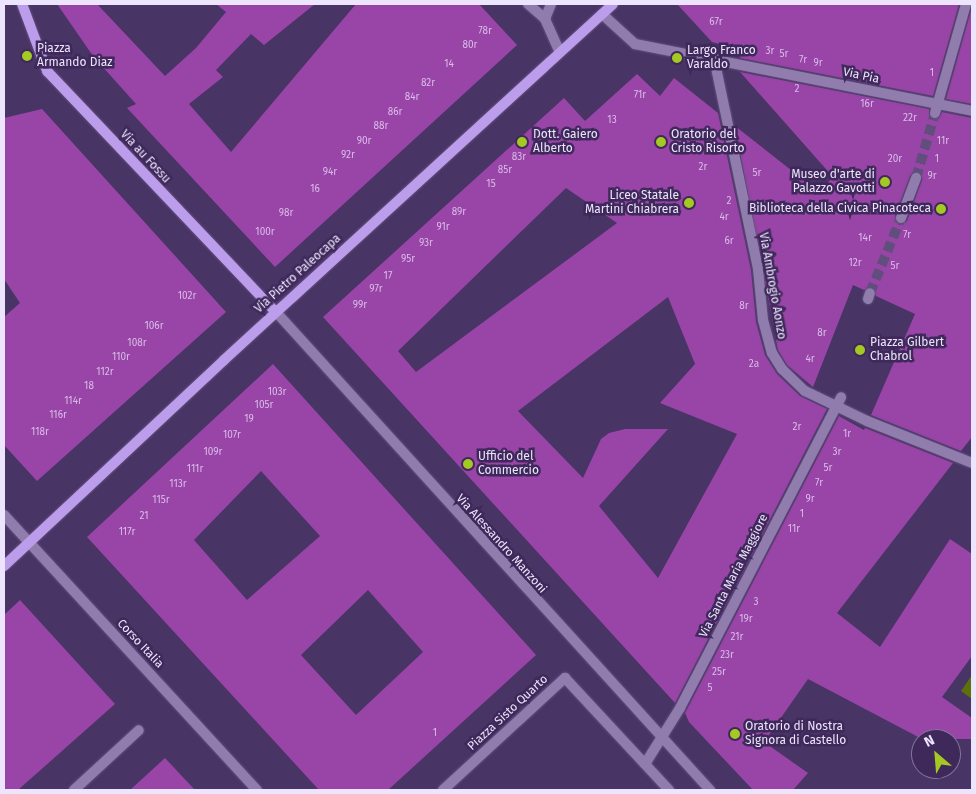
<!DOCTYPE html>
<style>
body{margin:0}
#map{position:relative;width:976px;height:794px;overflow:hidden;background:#493466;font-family:"Fira Sans",sans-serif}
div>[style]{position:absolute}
.green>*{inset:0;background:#5c710c}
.building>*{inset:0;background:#9944a7}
.street-tunnel>*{height:10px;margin-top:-5px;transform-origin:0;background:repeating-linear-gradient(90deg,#624e7d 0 10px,transparent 0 15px)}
.roads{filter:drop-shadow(0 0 1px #63507e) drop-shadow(0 0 1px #63507e)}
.street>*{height:10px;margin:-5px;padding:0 5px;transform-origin:5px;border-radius:5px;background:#907dae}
.secondary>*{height:10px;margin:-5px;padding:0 5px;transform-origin:5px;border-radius:5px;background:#bc9dec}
.dots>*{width:14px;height:14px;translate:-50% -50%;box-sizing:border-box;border:2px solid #3f295b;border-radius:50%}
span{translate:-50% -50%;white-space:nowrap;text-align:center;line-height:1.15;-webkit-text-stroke:5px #3f295b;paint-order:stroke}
.number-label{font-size:10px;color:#d8bce8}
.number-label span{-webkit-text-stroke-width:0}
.poi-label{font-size:12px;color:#ede4fd}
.left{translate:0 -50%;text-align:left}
.right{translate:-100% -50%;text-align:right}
.street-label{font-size:12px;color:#ede4fd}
.frame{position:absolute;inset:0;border:5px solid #ede4fd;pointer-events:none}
.north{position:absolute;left:911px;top:729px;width:50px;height:50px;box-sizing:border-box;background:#3f295b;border:1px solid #85749c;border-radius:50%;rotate:333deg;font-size:14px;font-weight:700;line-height:20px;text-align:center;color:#ede4fd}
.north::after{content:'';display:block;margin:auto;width:18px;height:22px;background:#a5c823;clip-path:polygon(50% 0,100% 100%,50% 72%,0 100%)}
</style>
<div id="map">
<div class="green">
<div style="clip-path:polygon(972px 675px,972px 699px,961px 691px)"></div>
</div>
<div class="building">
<div style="clip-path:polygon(57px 4px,97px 4px,165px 76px,196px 48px,226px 12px,216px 4px,315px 4px,264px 45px,251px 34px,216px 70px,223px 77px,189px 104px,231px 152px,356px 4px,479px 4px,517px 45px,275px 267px,127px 108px,136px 104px,93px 56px)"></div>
<div style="clip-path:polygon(677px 4px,959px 4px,933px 96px,740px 58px,741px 50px,712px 42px)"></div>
<div style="clip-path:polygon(972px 7px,972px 104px,946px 99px)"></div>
<div style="clip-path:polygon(evenodd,740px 72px,929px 109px,929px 115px,934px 120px,939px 118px,942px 112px,972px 118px,972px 437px,961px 451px,871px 415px,915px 314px,876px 296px,873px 287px,864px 290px,853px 285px,813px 387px,787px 365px,778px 350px,735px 126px,819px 192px,833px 177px,740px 72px,915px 171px,922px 174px,922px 180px,907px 221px,899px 225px,895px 216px,910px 176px,915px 171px)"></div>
<div style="clip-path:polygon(evenodd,637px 74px,660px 96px,674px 78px,718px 113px,751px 270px,756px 322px,765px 355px,777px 374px,800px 396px,827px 409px,675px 703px,323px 317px,564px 98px,585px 121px,637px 74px,566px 188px,617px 223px,416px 372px,398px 351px,566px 188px,637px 74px,668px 297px,695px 364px,660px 403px,737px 434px,658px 578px,599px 506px,668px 429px,625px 429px,609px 433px,601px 439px,583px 478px,518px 411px,668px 297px)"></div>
<div style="clip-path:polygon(42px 109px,226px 312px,37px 481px,4px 445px,4px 317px,20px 303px,4px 279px,4px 118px)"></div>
<div style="clip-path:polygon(evenodd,273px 364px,536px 655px,388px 790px,319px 790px,87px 537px,273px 364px,261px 471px,320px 536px,247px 600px,194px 540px,261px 471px,273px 364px,368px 590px,423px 652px,356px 715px,301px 655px,368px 590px)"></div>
<div style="clip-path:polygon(839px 416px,864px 430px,865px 428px,953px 463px,837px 613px,880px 647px,950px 539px,972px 554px,972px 656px,942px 697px,972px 718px,972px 739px,922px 739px,808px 679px,764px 742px,808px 773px,793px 790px,753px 790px,689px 722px,685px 713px)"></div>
<div style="clip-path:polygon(20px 600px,115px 704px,18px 790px,4px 790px,4px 615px)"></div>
<div style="clip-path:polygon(165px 758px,195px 790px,130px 790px)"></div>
</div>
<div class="street-tunnel">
<div style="left:916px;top:178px;width:68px;rotate:-73.7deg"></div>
<div style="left:870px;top:293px;width:81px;rotate:-67.5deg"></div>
</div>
<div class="roads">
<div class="street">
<div style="left:528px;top:4px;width:23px;rotate:41deg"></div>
<div style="left:545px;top:19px;width:36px;rotate:66deg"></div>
<div style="left:602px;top:14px;width:45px;rotate:42.3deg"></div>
<div style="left:635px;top:44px;width:344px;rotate:11.2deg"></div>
<div style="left:545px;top:19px;width:16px;rotate:-68deg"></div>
<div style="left:714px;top:58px;width:216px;rotate:78.2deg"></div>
<div style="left:758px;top:269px;width:51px;rotate:84.4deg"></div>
<div style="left:763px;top:320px;width:34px;rotate:75deg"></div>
<div style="left:772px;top:353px;width:19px;rotate:58deg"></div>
<div style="left:782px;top:369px;width:32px;rotate:44deg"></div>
<div style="left:805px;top:391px;width:69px;rotate:25.8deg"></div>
<div style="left:867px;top:421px;width:113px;rotate:21.8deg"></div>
<div style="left:935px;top:113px;width:113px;rotate:-74.1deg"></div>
<div style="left:901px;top:218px;width:43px;rotate:-69.4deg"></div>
<div style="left:868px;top:299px;width:6px;rotate:-72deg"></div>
<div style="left:276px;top:312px;width:646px;rotate:47.76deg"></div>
<div style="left:4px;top:515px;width:374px;rotate:47.4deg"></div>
<div style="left:645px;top:764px;width:66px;rotate:-58deg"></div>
<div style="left:680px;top:708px;width:350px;rotate:-62.6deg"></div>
<div style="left:74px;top:790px;width:88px;rotate:-42.7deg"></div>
<div style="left:443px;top:790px;width:166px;rotate:-42.6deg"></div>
<div style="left:565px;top:678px;width:153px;rotate:47.1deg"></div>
</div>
<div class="secondary">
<div style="left:22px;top:4px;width:72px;rotate:69.5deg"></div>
<div style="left:47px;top:71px;width:332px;rotate:46.5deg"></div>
<div style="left:4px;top:566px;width:301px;rotate:-43.1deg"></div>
<div style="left:224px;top:360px;width:527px;rotate:-42.46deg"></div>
</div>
</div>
<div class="dots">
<div style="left:27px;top:56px;background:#a5c823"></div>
<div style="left:677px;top:58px;background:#a5c823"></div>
<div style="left:522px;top:142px;background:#a5c823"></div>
<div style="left:661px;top:142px;background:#a5c823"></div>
<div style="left:885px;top:182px;background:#a5c823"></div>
<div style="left:689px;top:203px;background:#a5c823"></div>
<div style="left:941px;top:209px;background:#a5c823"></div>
<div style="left:860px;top:350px;background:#a5c823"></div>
<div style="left:468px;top:464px;background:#a5c823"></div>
<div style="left:735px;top:734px;background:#a5c823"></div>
</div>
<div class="number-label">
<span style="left:716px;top:23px">67r</span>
<span style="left:485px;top:32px">78r</span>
<span style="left:470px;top:46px">80r</span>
<span style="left:770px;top:52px">3r</span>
<span style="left:784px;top:55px">5r</span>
<span style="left:803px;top:61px">7r</span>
<span style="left:818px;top:64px">9r</span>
<span style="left:449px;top:65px">14</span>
<span style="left:932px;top:74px">1</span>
<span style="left:428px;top:84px">82r</span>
<span style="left:797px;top:90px">2</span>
<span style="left:640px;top:96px">71r</span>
<span style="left:412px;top:98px">84r</span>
<span style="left:867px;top:105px">16r</span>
<span style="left:395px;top:113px">86r</span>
<span style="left:910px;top:119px">22r</span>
<span style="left:612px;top:121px">13</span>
<span style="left:381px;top:127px">88r</span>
<span style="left:364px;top:142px">90r</span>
<span style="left:943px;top:142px">11r</span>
<span style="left:348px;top:156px">92r</span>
<span style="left:519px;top:158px">83r</span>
<span style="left:895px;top:160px">20r</span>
<span style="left:937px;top:160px">1</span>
<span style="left:703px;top:168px">2r</span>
<span style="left:505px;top:171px">85r</span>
<span style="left:330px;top:173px">94r</span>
<span style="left:757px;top:174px">5r</span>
<span style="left:932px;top:177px">9r</span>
<span style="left:491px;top:185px">15</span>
<span style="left:315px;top:190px">16</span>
<span style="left:729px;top:202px">2</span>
<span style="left:459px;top:213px">89r</span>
<span style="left:286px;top:214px">98r</span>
<span style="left:724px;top:218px">4r</span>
<span style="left:443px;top:228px">91r</span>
<span style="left:265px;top:233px">100r</span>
<span style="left:907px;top:236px">7r</span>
<span style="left:865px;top:239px">14r</span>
<span style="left:729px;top:242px">6r</span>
<span style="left:426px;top:244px">93r</span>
<span style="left:408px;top:260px">95r</span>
<span style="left:855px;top:264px">12r</span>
<span style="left:895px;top:267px">5r</span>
<span style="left:388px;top:277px">17</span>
<span style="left:376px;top:290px">97r</span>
<span style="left:187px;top:297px">102r</span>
<span style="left:360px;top:306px">99r</span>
<span style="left:744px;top:307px">8r</span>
<span style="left:154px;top:327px">106r</span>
<span style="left:822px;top:334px">8r</span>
<span style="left:137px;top:344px">108r</span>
<span style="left:121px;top:358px">110r</span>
<span style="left:810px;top:360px">4r</span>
<span style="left:754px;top:365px">2a</span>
<span style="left:105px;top:373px">112r</span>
<span style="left:89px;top:387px">18</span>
<span style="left:277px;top:393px">103r</span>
<span style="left:73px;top:402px">114r</span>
<span style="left:264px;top:406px">105r</span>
<span style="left:58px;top:416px">116r</span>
<span style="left:249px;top:420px">19</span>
<span style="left:797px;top:428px">2r</span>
<span style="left:40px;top:433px">118r</span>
<span style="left:847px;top:435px">1r</span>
<span style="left:232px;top:436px">107r</span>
<span style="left:213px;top:453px">109r</span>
<span style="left:837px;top:453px">3r</span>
<span style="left:828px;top:469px">5r</span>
<span style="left:195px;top:470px">111r</span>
<span style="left:819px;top:484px">7r</span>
<span style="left:178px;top:485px">113r</span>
<span style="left:810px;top:500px">9r</span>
<span style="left:161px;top:501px">115r</span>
<span style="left:802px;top:515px">1</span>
<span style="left:144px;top:517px">21</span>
<span style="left:794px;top:530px">11r</span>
<span style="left:127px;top:533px">117r</span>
<span style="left:756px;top:603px">3</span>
<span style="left:746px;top:620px">19r</span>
<span style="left:737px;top:638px">21r</span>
<span style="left:727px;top:656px">23r</span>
<span style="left:719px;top:673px">25r</span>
<span style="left:710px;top:689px">5</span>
<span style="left:435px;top:734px">1</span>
</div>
<div class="poi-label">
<span class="left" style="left:37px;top:56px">Piazza<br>Armando Diaz</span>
<span class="left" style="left:687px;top:58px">Largo Franco<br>Varaldo</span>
<span class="left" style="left:533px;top:142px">Dott. Gaiero<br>Alberto</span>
<span class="left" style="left:671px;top:142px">Oratorio del<br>Cristo Risorto</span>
<span class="right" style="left:875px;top:182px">Museo d'arte di<br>Palazzo Gavotti</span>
<span class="right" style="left:679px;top:203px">Liceo Statale<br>Martini Chiabrera</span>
<span class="right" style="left:931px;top:209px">Biblioteca della Civica Pinacoteca</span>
<span class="left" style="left:870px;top:350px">Piazza Gilbert<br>Chabrol</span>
<span class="left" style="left:478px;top:464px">Ufficio del<br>Commercio</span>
<span class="left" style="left:745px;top:734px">Oratorio di Nostra<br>Signora di Castello</span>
</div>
<div class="street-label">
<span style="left:861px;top:76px;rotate:12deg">Via Pia</span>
<span style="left:145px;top:157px;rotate:47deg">Via au Fossu</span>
<span style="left:298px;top:274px;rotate:-42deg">Via Pietro Paleocapa</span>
<span style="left:772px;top:286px;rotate:80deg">Via Ambrogio Aonzo</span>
<span style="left:501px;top:544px;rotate:48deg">Via Alessandro Manzoni</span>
<span style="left:734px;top:576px;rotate:-63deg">Via Santa Maria Maggiore</span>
<span style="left:140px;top:644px;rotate:47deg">Corso Italia</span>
<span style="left:508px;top:713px;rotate:-43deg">Piazza Sisto Quarto</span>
</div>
<div class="frame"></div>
<div class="north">N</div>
</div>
